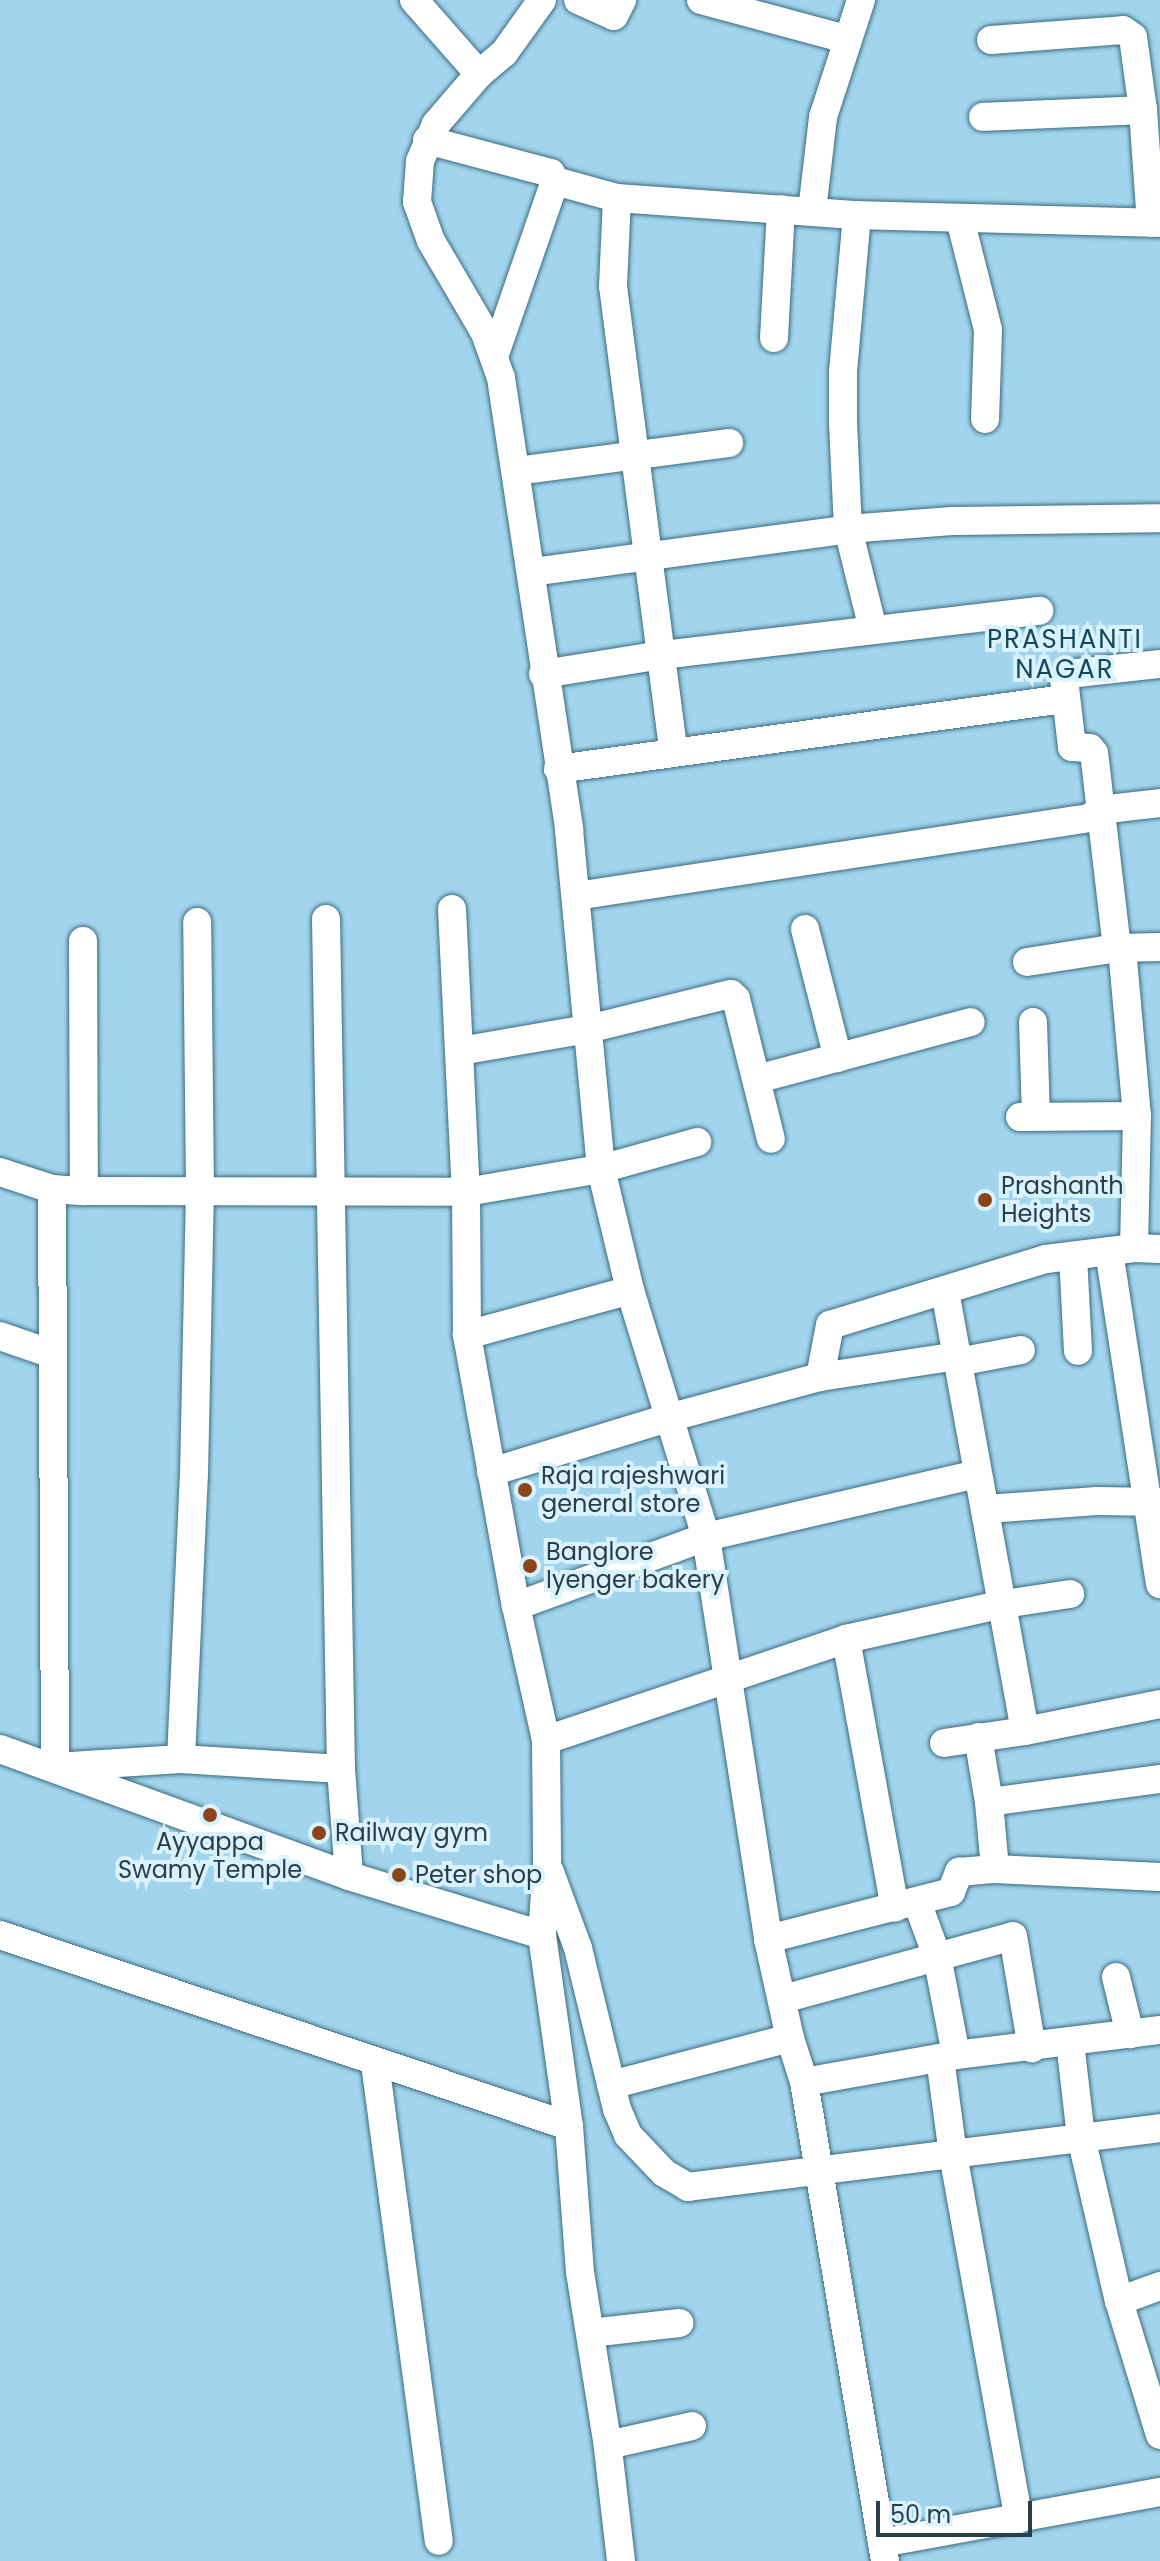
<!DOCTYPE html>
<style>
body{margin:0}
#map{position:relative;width:1160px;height:2561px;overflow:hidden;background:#a2d5ed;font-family:Poppins,sans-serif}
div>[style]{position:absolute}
.roads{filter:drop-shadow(0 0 2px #3b6b80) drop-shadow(0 0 2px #3b6b80)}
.minor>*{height:28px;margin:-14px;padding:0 14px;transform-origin:14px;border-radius:14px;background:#fff}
.dots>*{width:22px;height:22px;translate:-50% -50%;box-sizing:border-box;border:4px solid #d8f2fe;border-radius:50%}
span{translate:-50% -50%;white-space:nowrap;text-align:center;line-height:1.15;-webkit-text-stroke:8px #d8f2fe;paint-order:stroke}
.poi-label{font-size:24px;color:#293e47}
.left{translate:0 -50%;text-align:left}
.neighbourhood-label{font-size:26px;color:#16485c;letter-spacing:2px}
.scale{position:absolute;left:876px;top:2501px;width:156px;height:36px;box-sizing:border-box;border:4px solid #293e47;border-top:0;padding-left:10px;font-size:24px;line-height:28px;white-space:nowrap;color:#293e47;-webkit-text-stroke:6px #d8f2fe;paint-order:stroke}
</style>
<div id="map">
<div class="roads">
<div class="minor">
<div style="left:414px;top:0;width:98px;rotate:48.7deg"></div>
<div style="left:542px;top:0;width:65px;rotate:125.6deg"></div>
<div style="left:504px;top:53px;width:33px;rotate:140deg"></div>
<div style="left:479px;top:74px;width:66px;rotate:130.7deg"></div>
<div style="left:436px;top:124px;width:40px;rotate:113.4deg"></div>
<div style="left:420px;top:161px;width:41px;rotate:94.2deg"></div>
<div style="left:417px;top:202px;width:41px;rotate:70.3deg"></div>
<div style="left:431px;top:241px;width:107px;rotate:59.6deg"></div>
<div style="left:485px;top:333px;width:48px;rotate:70.4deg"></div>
<div style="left:501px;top:378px;width:457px;rotate:81.4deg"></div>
<div style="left:569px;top:830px;width:341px;rotate:84.6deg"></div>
<div style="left:601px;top:1169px;width:124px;rotate:76.5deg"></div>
<div style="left:630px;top:1290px;width:258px;rotate:72.9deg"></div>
<div style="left:706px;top:1537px;width:407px;rotate:81.2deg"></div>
<div style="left:768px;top:1939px;width:101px;rotate:77.5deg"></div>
<div style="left:790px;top:2038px;width:46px;rotate:72.3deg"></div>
<div style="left:804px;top:2082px;width:486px;rotate:80.4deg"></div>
<div style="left:578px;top:0;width:39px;rotate:24deg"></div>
<div style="left:614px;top:16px;width:18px;rotate:-63deg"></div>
<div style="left:701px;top:0;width:150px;rotate:15.1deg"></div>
<div style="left:991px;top:40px;width:132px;rotate:-4.3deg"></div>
<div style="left:1123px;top:30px;width:12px;rotate:35deg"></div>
<div style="left:1133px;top:37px;width:74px;rotate:82.2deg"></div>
<div style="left:1143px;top:110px;width:113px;rotate:86deg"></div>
<div style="left:983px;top:117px;width:160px;rotate:-2.5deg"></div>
<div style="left:427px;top:140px;width:128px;rotate:14.9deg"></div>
<div style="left:551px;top:173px;width:9px;rotate:63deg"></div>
<div style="left:555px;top:181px;width:64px;rotate:15.3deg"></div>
<div style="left:617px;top:198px;width:241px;rotate:4.1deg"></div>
<div style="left:857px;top:215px;width:303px;rotate:1.5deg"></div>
<div style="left:617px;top:198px;width:88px;rotate:92.6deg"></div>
<div style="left:613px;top:286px;width:468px;rotate:82.6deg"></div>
<div style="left:812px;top:211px;width:95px;rotate:-83.3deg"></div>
<div style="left:823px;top:117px;width:123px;rotate:-72deg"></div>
<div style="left:857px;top:215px;width:157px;rotate:95.1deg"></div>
<div style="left:843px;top:371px;width:52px;rotate:90deg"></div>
<div style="left:843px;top:423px;width:106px;rotate:87.3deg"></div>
<div style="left:848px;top:529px;width:103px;rotate:76deg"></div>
<div style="left:960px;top:219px;width:114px;rotate:75.8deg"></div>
<div style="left:988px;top:330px;width:89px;rotate:91.9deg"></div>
<div style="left:774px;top:338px;width:129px;rotate:-86.9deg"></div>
<div style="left:495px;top:354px;width:183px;rotate:-70.9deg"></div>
<div style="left:516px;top:471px;width:215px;rotate:-7.5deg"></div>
<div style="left:532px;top:572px;width:319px;rotate:-7.7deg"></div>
<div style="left:848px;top:529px;width:104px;rotate:-4.4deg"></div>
<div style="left:952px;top:521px;width:208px;rotate:-0.8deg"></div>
<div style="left:543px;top:674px;width:121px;rotate:-9.1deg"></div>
<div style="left:662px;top:655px;width:380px;rotate:-6.7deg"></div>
<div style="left:558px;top:769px;width:511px;rotate:-7.88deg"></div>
<div style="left:576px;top:896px;width:520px;rotate:-8.63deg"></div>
<div style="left:1090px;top:818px;width:12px;rotate:-42deg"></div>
<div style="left:1099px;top:810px;width:61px;rotate:-6.5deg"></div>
<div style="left:452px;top:909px;width:283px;rotate:87.2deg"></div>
<div style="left:466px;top:1192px;width:143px;rotate:89.6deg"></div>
<div style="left:467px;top:1335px;width:275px;rotate:79.8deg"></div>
<div style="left:516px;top:1606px;width:137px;rotate:77.4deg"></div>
<div style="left:546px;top:1740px;width:125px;rotate:89.5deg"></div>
<div style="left:547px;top:1865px;width:70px;rotate:94.1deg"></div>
<div style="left:542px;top:1935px;width:193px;rotate:82deg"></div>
<div style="left:569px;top:2126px;width:146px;rotate:85.7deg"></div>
<div style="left:580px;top:2272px;width:170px;rotate:80.9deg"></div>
<div style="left:607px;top:2440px;width:122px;rotate:83.4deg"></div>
<div style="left:326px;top:919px;width:850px;rotate:88.99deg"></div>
<div style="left:341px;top:1769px;width:107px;rotate:85.7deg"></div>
<div style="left:805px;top:929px;width:133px;rotate:75.7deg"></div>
<div style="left:83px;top:941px;width:250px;rotate:89.8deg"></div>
<div style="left:1117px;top:948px;width:196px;rotate:-96.7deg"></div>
<div style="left:1094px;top:753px;width:6px;rotate:-129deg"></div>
<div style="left:1090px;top:748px;width:18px;rotate:-177deg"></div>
<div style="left:1072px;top:747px;width:68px;rotate:-96.7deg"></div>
<div style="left:1064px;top:679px;width:6px;rotate:-51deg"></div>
<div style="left:1068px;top:674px;width:93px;rotate:-6.2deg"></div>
<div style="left:1122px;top:948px;width:169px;rotate:84.9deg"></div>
<div style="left:1137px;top:1116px;width:132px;rotate:91.3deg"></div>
<div style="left:1027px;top:962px;width:91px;rotate:-8.8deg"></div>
<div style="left:1117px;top:948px;width:43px;rotate:-1.3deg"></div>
<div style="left:1033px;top:1022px;width:93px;rotate:88.2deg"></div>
<div style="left:460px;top:1051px;width:130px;rotate:-9.8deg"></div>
<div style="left:588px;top:1029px;width:147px;rotate:-13.8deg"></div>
<div style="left:731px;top:994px;width:7px;rotate:45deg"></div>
<div style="left:736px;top:999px;width:144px;rotate:76deg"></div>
<div style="left:757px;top:1079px;width:221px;rotate:-14.9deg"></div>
<div style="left:1020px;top:1117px;width:117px;rotate:-0.5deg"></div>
<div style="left:0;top:1172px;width:55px;rotate:18.1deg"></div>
<div style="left:52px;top:1189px;width:32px;rotate:4deg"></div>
<div style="left:84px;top:1191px;width:382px;rotate:0.1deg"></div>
<div style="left:466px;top:1192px;width:137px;rotate:-9.7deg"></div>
<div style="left:601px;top:1169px;width:100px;rotate:-15.7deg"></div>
<div style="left:52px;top:1189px;width:578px;rotate:89.7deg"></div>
<div style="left:55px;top:1767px;width:126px;rotate:-3.6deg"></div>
<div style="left:181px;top:1759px;width:160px;rotate:3.6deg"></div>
<div style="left:1109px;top:1251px;width:337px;rotate:81.3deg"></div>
<div style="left:1073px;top:1256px;width:95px;rotate:87deg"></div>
<div style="left:945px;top:1291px;width:447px;rotate:79.7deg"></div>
<div style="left:467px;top:1335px;width:169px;rotate:-15.4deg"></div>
<div style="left:0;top:1336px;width:55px;rotate:19.1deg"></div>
<div style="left:958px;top:1362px;width:64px;rotate:-10.8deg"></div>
<div style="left:820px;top:1377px;width:53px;rotate:-79.1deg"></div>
<div style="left:830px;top:1325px;width:226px;rotate:-17deg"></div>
<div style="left:1046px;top:1259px;width:89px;rotate:-7.1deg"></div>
<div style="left:1134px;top:1248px;width:26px;rotate:2deg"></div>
<div style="left:491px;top:1472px;width:185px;rotate:-17deg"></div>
<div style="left:668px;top:1418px;width:157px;rotate:-15.1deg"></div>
<div style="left:820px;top:1377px;width:139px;rotate:-8.7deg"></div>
<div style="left:987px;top:1509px;width:110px;rotate:-4.2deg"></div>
<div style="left:1097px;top:1501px;width:63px;rotate:0.9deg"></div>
<div style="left:516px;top:1606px;width:202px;rotate:-20deg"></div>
<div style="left:706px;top:1537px;width:278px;rotate:-13.1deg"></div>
<div style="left:846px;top:1639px;width:273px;rotate:79.7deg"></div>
<div style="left:978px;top:1737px;width:66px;rotate:80.4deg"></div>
<div style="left:989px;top:1802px;width:67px;rotate:84.9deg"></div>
<div style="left:546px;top:1740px;width:317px;rotate:-18.6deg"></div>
<div style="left:846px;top:1639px;width:162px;rotate:-12.5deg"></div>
<div style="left:1004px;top:1604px;width:67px;rotate:-8.6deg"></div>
<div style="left:944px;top:1743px;width:82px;rotate:-8.4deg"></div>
<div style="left:1025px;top:1731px;width:138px;rotate:-11.3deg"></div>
<div style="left:0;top:1749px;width:371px;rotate:20deg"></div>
<div style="left:349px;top:1876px;width:202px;rotate:17deg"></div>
<div style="left:181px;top:1759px;width:284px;rotate:-87.4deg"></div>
<div style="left:194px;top:1475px;width:284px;rotate:-88.8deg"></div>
<div style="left:200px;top:1191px;width:269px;rotate:-90.6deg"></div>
<div style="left:989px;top:1802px;width:173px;rotate:-7.7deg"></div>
<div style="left:550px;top:1872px;width:81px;rotate:69.8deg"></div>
<div style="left:578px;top:1948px;width:166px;rotate:76.4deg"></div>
<div style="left:617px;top:2109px;width:28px;rotate:67deg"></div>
<div style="left:628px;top:2135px;width:52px;rotate:46.5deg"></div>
<div style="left:664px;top:2173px;width:28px;rotate:30deg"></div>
<div style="left:688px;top:2187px;width:476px;rotate:-7.1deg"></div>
<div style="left:917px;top:1902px;width:58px;rotate:69.7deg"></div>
<div style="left:937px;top:1956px;width:101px;rotate:79.1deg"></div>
<div style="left:0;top:1935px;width:600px;rotate:18.56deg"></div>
<div style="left:768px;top:1939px;width:189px;rotate:-14.4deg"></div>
<div style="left:951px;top:1892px;width:22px;rotate:-68deg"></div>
<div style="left:959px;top:1872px;width:36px;rotate:-5deg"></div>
<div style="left:995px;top:1869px;width:165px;rotate:2.8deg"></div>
<div style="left:1116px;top:1977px;width:59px;rotate:76.2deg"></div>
<div style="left:783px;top:1999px;width:238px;rotate:-15.3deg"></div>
<div style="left:1013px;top:1936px;width:114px;rotate:80.4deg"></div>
<div style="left:1070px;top:2042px;width:96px;rotate:83.4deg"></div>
<div style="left:1081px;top:2137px;width:168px;rotate:77deg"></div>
<div style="left:1119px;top:2301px;width:140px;rotate:73deg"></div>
<div style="left:940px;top:2058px;width:97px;rotate:82.3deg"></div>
<div style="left:953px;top:2154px;width:371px;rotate:79.8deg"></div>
<div style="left:375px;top:2063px;width:482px;rotate:82.4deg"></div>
<div style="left:804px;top:2082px;width:154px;rotate:-10.1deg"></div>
<div style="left:956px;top:2055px;width:206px;rotate:-7deg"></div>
<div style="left:611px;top:2085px;width:185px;rotate:-14.7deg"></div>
<div style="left:1119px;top:2301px;width:44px;rotate:-20.1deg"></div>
<div style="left:590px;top:2333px;width:90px;rotate:-6.4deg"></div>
<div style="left:608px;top:2445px;width:86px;rotate:-12.7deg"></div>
<div style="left:882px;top:2543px;width:283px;rotate:-10.4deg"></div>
</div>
</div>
<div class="dots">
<div style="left:985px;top:1200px;background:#8a451b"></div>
<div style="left:525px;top:1490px;background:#8a451b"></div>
<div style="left:530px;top:1566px;background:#8a451b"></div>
<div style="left:210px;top:1815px;background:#8a451b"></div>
<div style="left:319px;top:1833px;background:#8a451b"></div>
<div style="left:399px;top:1875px;background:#8a451b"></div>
</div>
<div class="poi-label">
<span class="left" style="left:1001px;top:1200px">Prashanth<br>Heights</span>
<span class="left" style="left:541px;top:1490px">Raja rajeshwari<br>general store</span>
<span class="left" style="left:546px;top:1566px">Banglore<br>Iyenger bakery</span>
<span class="left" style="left:335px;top:1833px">Railway gym</span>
<span style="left:210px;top:1856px">Ayyappa<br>Swamy Temple</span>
<span class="left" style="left:415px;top:1875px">Peter shop</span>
</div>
<div class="neighbourhood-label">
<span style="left:1065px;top:655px">PRASHANTI<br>NAGAR</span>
</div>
<div class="scale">50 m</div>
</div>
